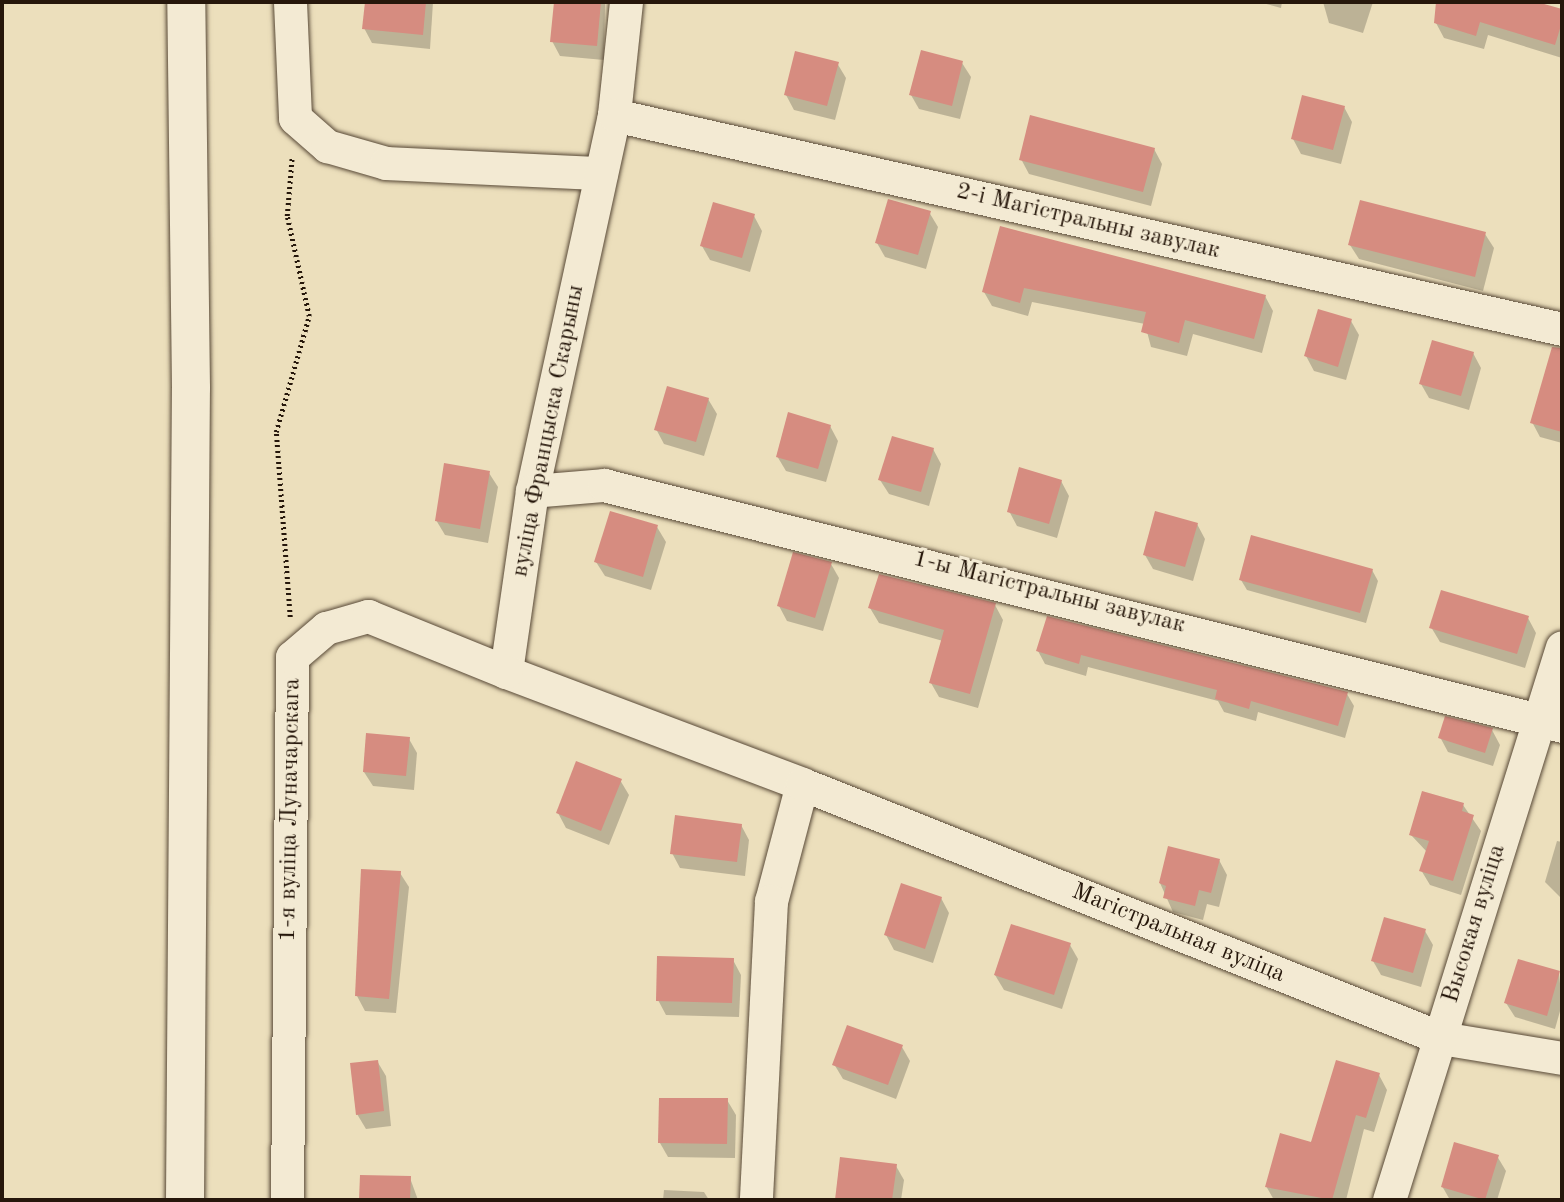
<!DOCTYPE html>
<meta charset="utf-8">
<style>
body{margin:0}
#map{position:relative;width:1564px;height:1202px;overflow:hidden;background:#ecdfbc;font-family:"Old Standard TT",serif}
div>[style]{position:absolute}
.shadow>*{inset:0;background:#0003}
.building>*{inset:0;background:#d68c80}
.path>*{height:4.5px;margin-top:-2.25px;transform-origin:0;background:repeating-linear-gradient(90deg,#26170b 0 2px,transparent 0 5.5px)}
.roads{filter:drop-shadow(0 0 2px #584937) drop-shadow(0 0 2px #584937)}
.minor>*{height:33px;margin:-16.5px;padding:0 16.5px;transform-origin:16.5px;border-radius:16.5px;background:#f3ead3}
.tertiary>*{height:38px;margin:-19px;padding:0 19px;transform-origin:19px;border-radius:19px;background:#f3ead3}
span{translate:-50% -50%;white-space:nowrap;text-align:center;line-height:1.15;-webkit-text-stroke:6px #f3ead3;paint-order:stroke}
.street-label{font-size:24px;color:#26170b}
.frame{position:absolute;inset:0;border:4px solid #26170b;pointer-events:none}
</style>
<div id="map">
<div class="shadow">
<div style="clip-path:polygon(366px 2px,433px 2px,430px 49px,372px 43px,364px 28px)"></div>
<div style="clip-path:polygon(556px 2px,605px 2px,604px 60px,560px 56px,552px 41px)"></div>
<div style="clip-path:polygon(1259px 2px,1282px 2px,1281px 8px)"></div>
<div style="clip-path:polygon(1323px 2px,1373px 2px,1363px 33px,1329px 23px)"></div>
<div style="clip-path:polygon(1442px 2px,1525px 2px,1562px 11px,1562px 58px,1488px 35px,1484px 49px,1444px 38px,1436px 23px)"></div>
<div style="clip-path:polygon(837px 63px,846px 78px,835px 120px,794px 110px,786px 95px)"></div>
<div style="clip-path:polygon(962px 63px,971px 77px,960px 119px,919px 109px,911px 95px)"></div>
<div style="clip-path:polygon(1344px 107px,1352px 122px,1341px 164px,1301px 154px,1293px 139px)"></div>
<div style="clip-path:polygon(1154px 149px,1162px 164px,1151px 206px,1029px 174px,1021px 159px)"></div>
<div style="clip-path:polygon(929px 212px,938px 227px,926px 269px,885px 257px,877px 243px)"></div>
<div style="clip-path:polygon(754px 216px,762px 231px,750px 272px,710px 260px,702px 246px)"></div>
<div style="clip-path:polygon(1001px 228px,1265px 296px,1273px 311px,1262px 353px,1193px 334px,1187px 356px,1151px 347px,1145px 324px,1032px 302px,1028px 316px,992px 306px,984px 292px)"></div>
<div style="clip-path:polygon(1485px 234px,1494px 248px,1483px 291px,1359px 259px,1350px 245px)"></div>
<div style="clip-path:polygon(1351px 321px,1359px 335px,1346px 380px,1314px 371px,1306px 356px)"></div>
<div style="clip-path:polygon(1473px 353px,1481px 368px,1469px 410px,1429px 398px,1421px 384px)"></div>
<div style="clip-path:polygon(1548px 367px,1562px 371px,1562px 443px,1540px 437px,1532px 422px)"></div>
<div style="clip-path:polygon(708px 399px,717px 414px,704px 456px,664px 444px,656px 429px)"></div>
<div style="clip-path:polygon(830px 426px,838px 441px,826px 482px,786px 471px,777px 456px)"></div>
<div style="clip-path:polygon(933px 449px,941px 464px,929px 506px,889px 494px,880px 480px)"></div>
<div style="clip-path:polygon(489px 473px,498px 487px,488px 543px,445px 535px,436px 520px)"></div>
<div style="clip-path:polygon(1061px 481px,1069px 496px,1057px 538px,1017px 526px,1009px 511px)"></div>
<div style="clip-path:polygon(1197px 524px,1205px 539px,1193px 581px,1153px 569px,1145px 555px)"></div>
<div style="clip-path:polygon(657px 527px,666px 542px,651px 590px,605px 576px,596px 562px)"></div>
<div style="clip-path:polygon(831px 564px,839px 578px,823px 631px,787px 621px,779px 606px)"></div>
<div style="clip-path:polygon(1372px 570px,1378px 581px,1366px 623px,1247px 590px,1241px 580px)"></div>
<div style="clip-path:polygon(995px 605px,1003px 620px,978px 708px,939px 697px,931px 683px,943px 641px,879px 623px,870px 608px)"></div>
<div style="clip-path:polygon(1048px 618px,1347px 694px,1354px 706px,1345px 738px,1258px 712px,1256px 721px,1224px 712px,1218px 701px,1088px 667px,1086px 676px,1045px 664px,1038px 651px)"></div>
<div style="clip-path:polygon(1528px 618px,1536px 633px,1525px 668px,1440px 642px,1431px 627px)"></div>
<div style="clip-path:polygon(1492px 730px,1500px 745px,1493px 766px,1448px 752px,1440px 737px)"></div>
<div style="clip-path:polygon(409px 739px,417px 753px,414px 790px,373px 786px,364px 772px)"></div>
<div style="clip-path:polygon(620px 780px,629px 795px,609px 845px,566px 828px,558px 813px)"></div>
<div style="clip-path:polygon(1463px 805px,1481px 831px,1461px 895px,1430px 885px,1421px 870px,1427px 852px,1411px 835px)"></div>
<div style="clip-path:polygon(741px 825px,749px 840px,745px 876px,680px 868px,672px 853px)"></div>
<div style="clip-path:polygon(1557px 841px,1562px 842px,1562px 899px,1545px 882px)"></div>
<div style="clip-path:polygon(1219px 860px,1227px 875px,1219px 907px,1207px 904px,1203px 920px,1173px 912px,1160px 883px)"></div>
<div style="clip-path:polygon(400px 873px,409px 887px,396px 1013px,365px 1011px,357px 996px)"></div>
<div style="clip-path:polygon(941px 898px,949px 913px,933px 963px,894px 950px,886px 935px)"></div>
<div style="clip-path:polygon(1425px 931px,1433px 945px,1421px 987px,1381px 975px,1373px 961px)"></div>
<div style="clip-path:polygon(1070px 945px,1078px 959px,1062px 1009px,1004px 990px,995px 975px)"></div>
<div style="clip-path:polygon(733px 960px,741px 975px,739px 1017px,666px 1015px,658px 1000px)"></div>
<div style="clip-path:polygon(1559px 973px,1562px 1004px,1555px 1029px,1515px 1017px,1506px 1003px)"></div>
<div style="clip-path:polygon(902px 1047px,910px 1061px,896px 1099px,843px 1079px,834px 1064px)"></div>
<div style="clip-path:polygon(377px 1061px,386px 1076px,391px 1126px,366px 1129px,357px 1114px)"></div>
<div style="clip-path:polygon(1379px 1075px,1387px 1090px,1374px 1132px,1364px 1129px,1346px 1200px,1274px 1200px,1266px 1186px)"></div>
<div style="clip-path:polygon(727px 1100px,736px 1115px,735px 1158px,668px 1157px,660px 1143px)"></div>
<div style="clip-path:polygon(1497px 1156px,1506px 1171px,1497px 1200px,1450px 1200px,1442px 1186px)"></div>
<div style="clip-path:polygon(842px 1159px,896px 1166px,904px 1180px,901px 1200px,836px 1200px)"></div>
<div style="clip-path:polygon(362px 1177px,410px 1178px,418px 1200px,361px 1200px)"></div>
<div style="clip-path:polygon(664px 1190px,704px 1192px,709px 1200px,663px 1200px)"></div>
</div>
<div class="building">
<div style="clip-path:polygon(365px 2px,426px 2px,423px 35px,362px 29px)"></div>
<div style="clip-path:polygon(554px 2px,601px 2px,597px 46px,550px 42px)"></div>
<div style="clip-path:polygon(1436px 2px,1537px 2px,1562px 9px,1562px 22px,1555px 45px,1480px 22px,1476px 36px,1434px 23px)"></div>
<div style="clip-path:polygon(921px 50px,963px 61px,952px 106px,909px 95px)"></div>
<div style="clip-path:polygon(795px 51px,839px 62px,827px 106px,784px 95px)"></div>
<div style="clip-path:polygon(1302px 95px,1345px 106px,1333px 150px,1291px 139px)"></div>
<div style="clip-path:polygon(1030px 115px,1155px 148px,1143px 192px,1019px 160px)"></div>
<div style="clip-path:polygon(888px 199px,931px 211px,918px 255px,875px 243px)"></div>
<div style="clip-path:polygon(1360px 200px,1486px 232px,1475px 277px,1348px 245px)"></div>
<div style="clip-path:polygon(713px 202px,755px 214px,742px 258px,700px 246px)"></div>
<div style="clip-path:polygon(1000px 226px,1266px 295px,1254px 339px,1185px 320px,1179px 343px,1141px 332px,1146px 312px,1024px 288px,1020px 303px,982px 292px)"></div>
<div style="clip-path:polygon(1318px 309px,1352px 319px,1338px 367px,1304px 356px)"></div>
<div style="clip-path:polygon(1432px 340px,1474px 352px,1461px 396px,1419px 384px)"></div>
<div style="clip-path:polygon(1552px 347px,1562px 348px,1562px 432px,1530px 423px)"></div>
<div style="clip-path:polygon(667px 386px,709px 398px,696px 442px,654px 430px)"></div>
<div style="clip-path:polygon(788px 412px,831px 425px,818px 469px,776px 457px)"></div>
<div style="clip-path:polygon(892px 436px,934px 448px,921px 492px,878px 480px)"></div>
<div style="clip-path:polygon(444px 463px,490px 471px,480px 529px,435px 521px)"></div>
<div style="clip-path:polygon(1019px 467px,1062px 480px,1049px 524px,1007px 512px)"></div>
<div style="clip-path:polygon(610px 511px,658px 525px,643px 577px,594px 562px)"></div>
<div style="clip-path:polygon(1155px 511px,1198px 523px,1185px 567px,1143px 555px)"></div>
<div style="clip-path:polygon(1251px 535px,1373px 569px,1360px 613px,1239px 580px)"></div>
<div style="clip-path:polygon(793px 552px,832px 562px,815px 618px,777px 606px)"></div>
<div style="clip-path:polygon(879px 574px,996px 603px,970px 694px,929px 683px,944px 630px,868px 608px)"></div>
<div style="clip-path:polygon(1441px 590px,1529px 616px,1517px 654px,1429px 628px)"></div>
<div style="clip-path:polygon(1047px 616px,1348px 692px,1338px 726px,1251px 701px,1249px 709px,1215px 699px,1217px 690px,1081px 655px,1079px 664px,1036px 651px)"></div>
<div style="clip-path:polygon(1445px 716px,1493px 728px,1485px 753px,1438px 738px)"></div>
<div style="clip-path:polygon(366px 733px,410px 737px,406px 776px,363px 772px)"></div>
<div style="clip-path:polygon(576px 761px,622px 779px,601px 831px,556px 813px)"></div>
<div style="clip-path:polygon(1422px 791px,1464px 803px,1462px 811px,1474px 815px,1453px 881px,1419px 871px,1429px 841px,1409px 835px)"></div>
<div style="clip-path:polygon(675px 815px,742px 824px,737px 862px,670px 854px)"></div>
<div style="clip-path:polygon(1168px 846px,1220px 859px,1211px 893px,1199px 890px,1195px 906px,1163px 898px,1166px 886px,1159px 883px)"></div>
<div style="clip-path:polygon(361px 869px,401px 871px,389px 999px,355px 996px)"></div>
<div style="clip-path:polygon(901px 883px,942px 897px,925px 949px,884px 935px)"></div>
<div style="clip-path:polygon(1384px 917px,1426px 929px,1413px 973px,1371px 961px)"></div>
<div style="clip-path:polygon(1011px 924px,1071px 943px,1054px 995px,994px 975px)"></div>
<div style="clip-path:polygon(657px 956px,734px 958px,732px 1003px,656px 1001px)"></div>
<div style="clip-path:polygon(1518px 959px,1560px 971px,1547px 1016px,1504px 1003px)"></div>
<div style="clip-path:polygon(847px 1025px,903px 1045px,888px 1085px,832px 1065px)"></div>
<div style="clip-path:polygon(378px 1060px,384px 1111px,356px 1115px,350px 1063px)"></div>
<div style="clip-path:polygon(1336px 1060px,1380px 1073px,1366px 1118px,1356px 1115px,1332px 1200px,1265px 1187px,1280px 1133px,1311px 1142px)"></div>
<div style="clip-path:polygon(659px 1098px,728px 1098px,727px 1144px,658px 1143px)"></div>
<div style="clip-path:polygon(1454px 1142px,1499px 1155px,1485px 1200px,1441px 1187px)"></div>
<div style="clip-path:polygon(840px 1157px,897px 1164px,892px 1200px,835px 1200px)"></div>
<div style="clip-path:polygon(360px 1175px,411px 1176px,410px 1200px,359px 1200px)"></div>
</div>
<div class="path">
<div style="left:290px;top:617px;width:186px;rotate:-94.3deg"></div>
<div style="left:276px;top:432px;width:121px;rotate:-74.1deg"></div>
<div style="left:309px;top:316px;width:102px;rotate:-102.4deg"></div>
<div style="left:287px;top:216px;width:59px;rotate:-85.2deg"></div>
</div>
<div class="roads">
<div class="minor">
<div style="left:290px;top:2px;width:116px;rotate:87.5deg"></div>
<div style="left:295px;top:118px;width:43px;rotate:41.2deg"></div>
<div style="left:327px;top:146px;width:61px;rotate:16.1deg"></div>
<div style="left:386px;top:163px;width:215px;rotate:2.7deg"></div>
<div style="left:626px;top:2px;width:114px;rotate:96.1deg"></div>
<div style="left:614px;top:115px;width:385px;rotate:102.3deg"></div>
<div style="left:532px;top:491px;width:183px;rotate:98.2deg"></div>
<div style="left:506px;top:672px;width:316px;rotate:20.7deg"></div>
<div style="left:802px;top:784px;width:121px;rotate:104.8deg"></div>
<div style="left:771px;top:901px;width:299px;rotate:92.9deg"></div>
<div style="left:614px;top:115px;width:972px;rotate:12.72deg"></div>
<div style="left:532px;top:491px;width:72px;rotate:-4.8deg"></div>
<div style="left:604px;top:485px;width:988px;rotate:14.12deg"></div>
<div style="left:802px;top:784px;width:688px;rotate:21.68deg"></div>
<div style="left:1441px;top:1038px;width:123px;rotate:9.4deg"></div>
<div style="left:287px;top:1200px;width:543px;rotate:-89.47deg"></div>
<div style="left:292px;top:657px;width:45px;rotate:-40.5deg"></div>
<div style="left:326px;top:628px;width:44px;rotate:-15.9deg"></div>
<div style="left:368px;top:616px;width:149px;rotate:22.1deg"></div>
<div style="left:1389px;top:1200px;width:579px;rotate:-72.63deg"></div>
</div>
<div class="tertiary">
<div style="left:185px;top:1200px;width:812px;rotate:-89.58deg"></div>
<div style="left:191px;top:388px;width:386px;rotate:-90.7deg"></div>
</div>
</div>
<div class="street-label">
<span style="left:1088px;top:222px;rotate:13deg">2-і Магістральны завулак</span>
<span style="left:549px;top:431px;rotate:-79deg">вуліца Францыска Скарыны</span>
<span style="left:1049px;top:593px;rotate:14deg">1-ы Магістральны завулак</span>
<span style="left:291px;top:810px;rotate:-89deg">1-я вуліца Луначарскага</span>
<span style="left:1475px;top:924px;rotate:-73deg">Высокая вуліца</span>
<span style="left:1178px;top:934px;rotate:22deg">Магістральная вуліца</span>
</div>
<div class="frame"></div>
</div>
